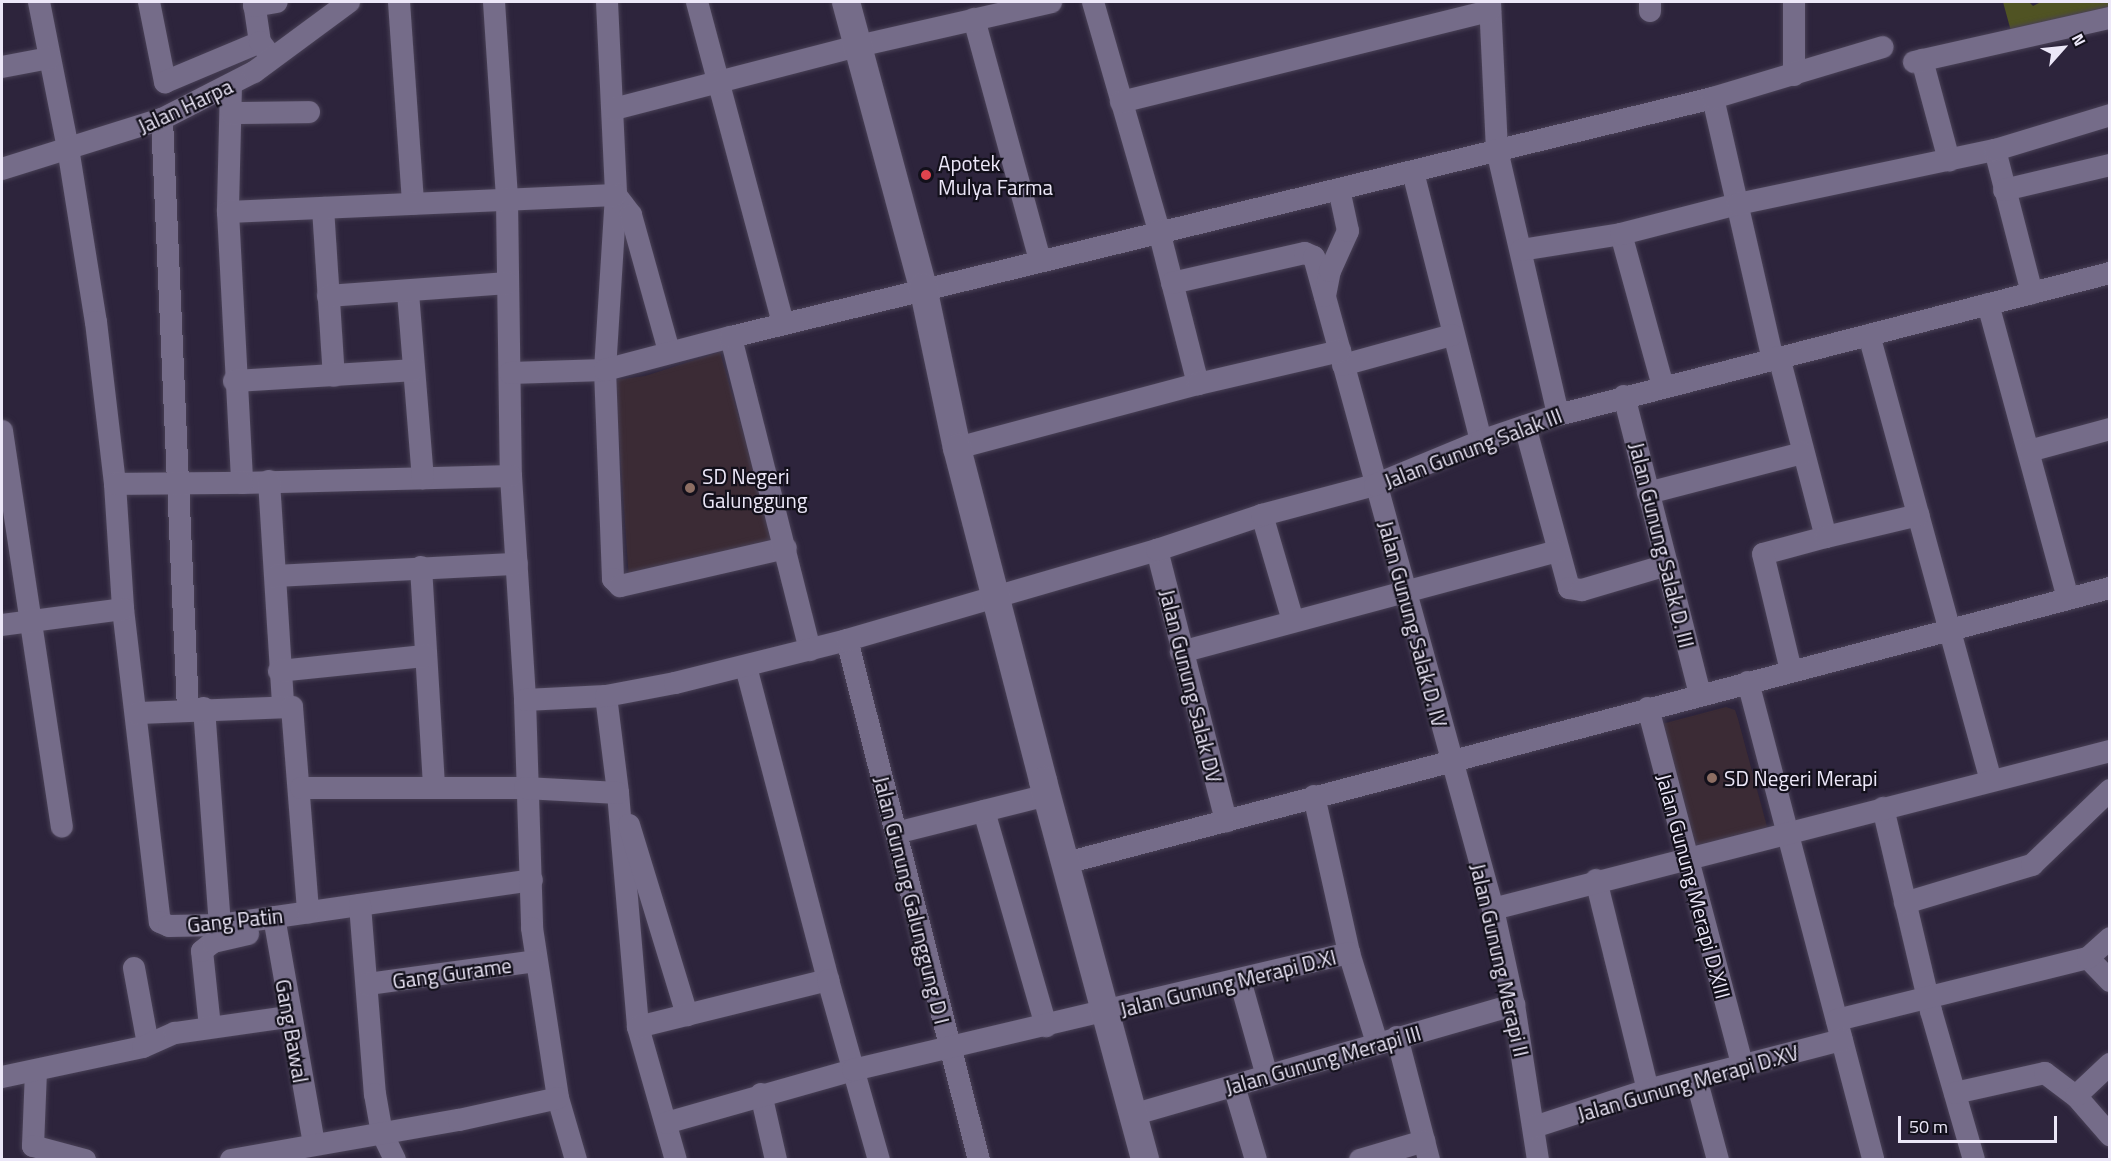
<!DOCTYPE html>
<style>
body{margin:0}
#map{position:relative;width:2111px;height:1161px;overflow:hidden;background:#2d243c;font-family:"Titillium Web",sans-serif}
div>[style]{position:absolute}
.education>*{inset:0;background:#3b2b35}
.forest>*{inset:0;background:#505323}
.roads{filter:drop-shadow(0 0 2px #494156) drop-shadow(0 0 2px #494156)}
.minor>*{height:22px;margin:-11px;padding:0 11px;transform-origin:11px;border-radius:11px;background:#756c89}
.tertiary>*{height:28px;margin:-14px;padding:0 14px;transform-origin:14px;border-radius:14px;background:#756c89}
.dots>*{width:16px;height:16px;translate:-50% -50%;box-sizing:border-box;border:3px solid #13101b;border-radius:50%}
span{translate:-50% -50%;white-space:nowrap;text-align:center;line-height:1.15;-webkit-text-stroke:4.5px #13101b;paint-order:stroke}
.street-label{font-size:21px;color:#ece7f8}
.poi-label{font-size:21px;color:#ece7f8}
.left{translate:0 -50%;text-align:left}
.frame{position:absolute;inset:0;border:3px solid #ece7f8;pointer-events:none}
.north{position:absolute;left:2033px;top:18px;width:60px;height:60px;-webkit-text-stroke:4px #13101b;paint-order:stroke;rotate:63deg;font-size:16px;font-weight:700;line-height:24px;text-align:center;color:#ece7f8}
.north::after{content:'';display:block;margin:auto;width:21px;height:27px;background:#ece7f8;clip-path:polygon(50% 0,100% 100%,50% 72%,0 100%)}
.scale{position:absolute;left:1898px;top:1116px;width:159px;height:27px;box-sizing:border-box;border:3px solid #ece7f8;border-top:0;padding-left:8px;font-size:18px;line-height:21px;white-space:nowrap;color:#ece7f8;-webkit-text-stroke:4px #13101b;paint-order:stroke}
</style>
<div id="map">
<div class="education">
<div style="clip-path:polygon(720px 352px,775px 544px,629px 580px,615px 380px,645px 376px)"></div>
<div style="clip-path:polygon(1726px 707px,1735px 710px,1738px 719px,1768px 830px,1688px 851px,1658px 725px)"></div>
</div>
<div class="forest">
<div style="clip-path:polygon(2003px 2px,2029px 2px,2033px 6px,2041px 2px,2109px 2px,2109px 14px,2012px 35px)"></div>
</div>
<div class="roads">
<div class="minor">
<div style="left:39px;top:2px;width:149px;rotate:78.8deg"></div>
<div style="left:68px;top:148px;width:176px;rotate:80.9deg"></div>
<div style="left:96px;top:322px;width:163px;rotate:83.3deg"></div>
<div style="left:115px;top:484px;width:125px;rotate:86.3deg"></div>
<div style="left:123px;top:609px;width:315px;rotate:83.3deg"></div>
<div style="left:160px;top:922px;width:10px;rotate:24deg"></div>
<div style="left:169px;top:926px;width:51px;rotate:-1.1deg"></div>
<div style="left:220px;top:925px;width:315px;rotate:-8.2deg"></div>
<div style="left:149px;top:2px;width:82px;rotate:78.7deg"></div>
<div style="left:165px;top:82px;width:103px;rotate:-22.8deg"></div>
<div style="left:254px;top:2px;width:40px;rotate:81.5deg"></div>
<div style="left:260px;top:42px;width:15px;rotate:53deg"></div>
<div style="left:399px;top:2px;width:202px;rotate:86deg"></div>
<div style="left:494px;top:2px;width:198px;rotate:86.2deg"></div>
<div style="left:507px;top:200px;width:276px;rotate:89.2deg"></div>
<div style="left:511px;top:476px;width:224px;rotate:86.4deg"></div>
<div style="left:525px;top:700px;width:228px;rotate:88.2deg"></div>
<div style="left:532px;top:928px;width:172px;rotate:81.3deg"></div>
<div style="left:558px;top:1098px;width:65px;rotate:73.8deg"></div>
<div style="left:607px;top:2px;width:193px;rotate:87.3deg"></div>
<div style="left:616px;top:195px;width:175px;rotate:93.6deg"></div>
<div style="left:605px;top:370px;width:209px;rotate:87.8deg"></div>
<div style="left:613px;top:579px;width:10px;rotate:45deg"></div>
<div style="left:620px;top:586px;width:170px;rotate:-12.9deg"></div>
<div style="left:697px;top:2px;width:332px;rotate:75deg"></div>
<div style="left:1093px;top:2px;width:238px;rotate:73.9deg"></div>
<div style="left:1159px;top:231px;width:158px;rotate:75.7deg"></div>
<div style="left:1490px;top:2px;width:148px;rotate:87.3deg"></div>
<div style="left:1497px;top:150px;width:272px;rotate:77deg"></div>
<div style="left:1650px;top:2px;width:9px;rotate:90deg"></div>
<div style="left:254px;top:6px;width:23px;rotate:-10deg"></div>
<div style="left:974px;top:19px;width:251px;rotate:74.7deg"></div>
<div style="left:1922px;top:60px;width:104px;rotate:74.9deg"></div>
<div style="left:1914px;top:62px;width:201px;rotate:-12.7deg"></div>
<div style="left:2px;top:67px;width:48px;rotate:-10.8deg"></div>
<div style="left:1794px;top:75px;width:73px;rotate:-90deg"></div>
<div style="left:231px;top:85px;width:127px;rotate:91.4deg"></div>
<div style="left:228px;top:212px;width:271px;rotate:87deg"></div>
<div style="left:242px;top:483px;width:269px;rotate:-1.5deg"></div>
<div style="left:1713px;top:98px;width:268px;rotate:77.1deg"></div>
<div style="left:1121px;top:102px;width:380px;rotate:-13.9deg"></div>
<div style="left:614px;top:109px;width:252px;rotate:-14.5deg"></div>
<div style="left:858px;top:46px;width:198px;rotate:-12.8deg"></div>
<div style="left:231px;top:113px;width:78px;rotate:-0.7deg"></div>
<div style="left:162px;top:119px;width:592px;rotate:87.48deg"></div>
<div style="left:1995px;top:150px;width:148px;rotate:75.5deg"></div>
<div style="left:2px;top:169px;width:168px;rotate:-17.4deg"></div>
<div style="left:162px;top:119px;width:103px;rotate:-27.1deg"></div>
<div style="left:254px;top:72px;width:118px;rotate:-36.4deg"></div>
<div style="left:1413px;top:172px;width:277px;rotate:75.8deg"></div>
<div style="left:2004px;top:190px;width:109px;rotate:-13.3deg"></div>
<div style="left:616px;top:195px;width:25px;rotate:53deg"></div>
<div style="left:631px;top:215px;width:141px;rotate:74.4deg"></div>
<div style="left:323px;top:208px;width:168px;rotate:86.3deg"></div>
<div style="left:228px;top:212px;width:388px;rotate:-2.5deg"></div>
<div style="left:1621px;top:234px;width:159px;rotate:74.6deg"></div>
<div style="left:1521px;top:250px;width:101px;rotate:-9.1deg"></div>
<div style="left:1621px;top:234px;width:121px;rotate:-14.4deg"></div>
<div style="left:1738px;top:204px;width:263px;rotate:-11.9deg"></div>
<div style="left:1995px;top:150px;width:120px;rotate:-16.9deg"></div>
<div style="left:1172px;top:283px;width:136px;rotate:-12.7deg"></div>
<div style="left:1305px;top:253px;width:10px;rotate:24deg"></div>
<div style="left:1314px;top:257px;width:676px;rotate:74.65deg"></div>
<div style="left:1493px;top:909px;width:98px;rotate:77.7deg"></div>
<div style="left:1514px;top:1005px;width:157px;rotate:81.2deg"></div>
<div style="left:408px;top:293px;width:186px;rotate:85.4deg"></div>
<div style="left:328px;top:296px;width:180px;rotate:-4.1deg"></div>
<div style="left:1325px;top:296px;width:25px;rotate:-79deg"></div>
<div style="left:1330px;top:271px;width:44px;rotate:-65.8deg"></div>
<div style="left:1348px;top:231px;width:43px;rotate:-102.1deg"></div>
<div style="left:1988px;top:304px;width:305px;rotate:74.8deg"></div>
<div style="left:1869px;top:335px;width:461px;rotate:74.7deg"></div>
<div style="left:1779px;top:357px;width:186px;rotate:75.4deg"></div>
<div style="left:1826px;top:537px;width:65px;rotate:164.9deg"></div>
<div style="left:1763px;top:554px;width:120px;rotate:76.5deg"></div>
<div style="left:1343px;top:365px;width:113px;rotate:-15.4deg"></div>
<div style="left:510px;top:373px;width:95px;rotate:-1.8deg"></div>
<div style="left:605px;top:370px;width:130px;rotate:-14.7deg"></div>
<div style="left:234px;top:381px;width:179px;rotate:-3.5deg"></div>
<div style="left:1624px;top:396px;width:309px;rotate:75.7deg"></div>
<div style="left:1525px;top:426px;width:168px;rotate:74.8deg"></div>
<div style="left:1569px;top:588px;width:13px;rotate:9deg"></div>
<div style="left:1582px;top:590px;width:89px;rotate:-16.4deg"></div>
<div style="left:2px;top:431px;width:400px;rotate:81.4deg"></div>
<div style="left:957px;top:448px;width:249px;rotate:-14.9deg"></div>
<div style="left:1198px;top:384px;width:146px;rotate:-13.1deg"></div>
<div style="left:2029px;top:451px;width:84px;rotate:-15.2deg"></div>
<div style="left:269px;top:481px;width:224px;rotate:86.4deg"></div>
<div style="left:115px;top:484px;width:127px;rotate:-0.5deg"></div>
<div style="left:1648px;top:493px;width:160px;rotate:-14.5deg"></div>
<div style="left:1262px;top:515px;width:110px;rotate:73.7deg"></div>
<div style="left:1826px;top:537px;width:95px;rotate:-13.4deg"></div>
<div style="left:1157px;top:550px;width:280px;rotate:75.7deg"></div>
<div style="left:421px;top:567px;width:221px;rotate:86.6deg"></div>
<div style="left:276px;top:576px;width:241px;rotate:-2.9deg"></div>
<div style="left:2px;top:625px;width:122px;rotate:-7.5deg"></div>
<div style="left:847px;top:640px;width:536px;rotate:75.76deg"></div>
<div style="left:810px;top:650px;width:323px;rotate:-104.2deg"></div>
<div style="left:731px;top:337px;width:1011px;rotate:-13.68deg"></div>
<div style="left:1713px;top:98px;width:177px;rotate:-16.7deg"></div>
<div style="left:1181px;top:652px;width:389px;rotate:-15deg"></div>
<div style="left:746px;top:667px;width:324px;rotate:75.3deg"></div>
<div style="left:279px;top:671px;width:147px;rotate:-5.9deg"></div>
<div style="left:1748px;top:682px;width:494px;rotate:75.3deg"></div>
<div style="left:606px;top:696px;width:98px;rotate:82.9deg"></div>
<div style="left:618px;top:793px;width:235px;rotate:85.1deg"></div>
<div style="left:638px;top:1027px;width:138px;rotate:74.1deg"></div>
<div style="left:525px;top:700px;width:81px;rotate:-2.8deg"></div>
<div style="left:606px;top:696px;width:70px;rotate:-10.7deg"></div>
<div style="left:675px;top:683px;width:177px;rotate:-14deg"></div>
<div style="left:847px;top:640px;width:323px;rotate:-16.2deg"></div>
<div style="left:1157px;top:550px;width:111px;rotate:-18.4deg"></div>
<div style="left:1262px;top:515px;width:117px;rotate:-14.9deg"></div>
<div style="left:1375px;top:485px;width:115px;rotate:-22.5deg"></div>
<div style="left:1481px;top:441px;width:81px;rotate:-18.7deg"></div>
<div style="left:1558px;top:415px;width:570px;rotate:-14.43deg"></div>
<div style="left:204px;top:708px;width:218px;rotate:85.8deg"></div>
<div style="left:1648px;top:708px;width:368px;rotate:75.2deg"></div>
<div style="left:137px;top:713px;width:155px;rotate:-2.2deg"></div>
<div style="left:292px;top:707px;width:206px;rotate:85.5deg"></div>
<div style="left:301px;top:788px;width:224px"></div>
<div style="left:525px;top:788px;width:93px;rotate:3.1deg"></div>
<div style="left:1314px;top:796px;width:161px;rotate:77.4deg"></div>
<div style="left:1349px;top:953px;width:94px;rotate:72.7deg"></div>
<div style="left:1883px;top:808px;width:209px;rotate:76.7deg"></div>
<div style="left:1931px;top:1011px;width:155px;rotate:73.9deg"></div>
<div style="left:984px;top:811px;width:224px;rotate:73.9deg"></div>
<div style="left:629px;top:825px;width:199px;rotate:73deg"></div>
<div style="left:896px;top:833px;width:156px;rotate:-14.1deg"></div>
<div style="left:1066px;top:863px;width:1080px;rotate:-14.76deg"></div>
<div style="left:1596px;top:880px;width:216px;rotate:76.1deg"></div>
<div style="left:1905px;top:903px;width:133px;rotate:-16.7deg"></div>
<div style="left:2032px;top:865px;width:108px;rotate:-43.9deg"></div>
<div style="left:360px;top:905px;width:190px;rotate:85.5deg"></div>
<div style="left:375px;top:1094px;width:40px;rotate:80deg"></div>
<div style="left:382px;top:1133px;width:30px;rotate:64deg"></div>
<div style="left:1493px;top:909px;width:637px;rotate:-14.36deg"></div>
<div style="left:274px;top:917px;width:231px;rotate:80deg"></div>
<div style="left:2088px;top:958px;width:32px;rotate:46deg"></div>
<div style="left:134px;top:968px;width:77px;rotate:79.6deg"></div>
<div style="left:1240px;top:980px;width:100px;rotate:74.3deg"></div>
<div style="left:368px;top:984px;width:169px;rotate:-7.8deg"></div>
<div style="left:1837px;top:1020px;width:259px;rotate:-13.9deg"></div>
<div style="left:2088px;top:958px;width:30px;rotate:-42deg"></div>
<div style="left:210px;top:1027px;width:76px;rotate:-96deg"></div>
<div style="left:202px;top:951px;width:14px;rotate:-39deg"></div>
<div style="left:213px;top:942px;width:36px;rotate:-13deg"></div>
<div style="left:638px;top:1027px;width:196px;rotate:-13.9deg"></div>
<div style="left:828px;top:980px;width:187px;rotate:74.2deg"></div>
<div style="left:1397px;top:1037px;width:127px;rotate:75.4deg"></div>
<div style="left:36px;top:1071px;width:75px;rotate:92.3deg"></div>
<div style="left:33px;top:1146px;width:54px;rotate:15.1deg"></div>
<div style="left:2px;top:1077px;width:144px;rotate:-12deg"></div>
<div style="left:143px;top:1047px;width:35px;rotate:-24deg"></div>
<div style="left:175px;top:1033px;width:114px;rotate:-8.1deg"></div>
<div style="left:1696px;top:1078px;width:85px;rotate:75deg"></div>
<div style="left:1234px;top:1086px;width:77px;rotate:73.4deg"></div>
<div style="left:1955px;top:1093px;width:92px;rotate:-12.5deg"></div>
<div style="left:2045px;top:1073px;width:39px;rotate:37deg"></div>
<div style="left:2076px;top:1096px;width:52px;rotate:48.9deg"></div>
<div style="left:761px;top:1094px;width:68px;rotate:77.2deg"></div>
<div style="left:2076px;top:1096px;width:47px;rotate:-43.3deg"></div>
<div style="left:1132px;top:1115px;width:398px;rotate:-16.1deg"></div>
<div style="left:666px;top:1123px;width:194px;rotate:-15.8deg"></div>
<div style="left:853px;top:1070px;width:510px;rotate:-13.27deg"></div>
<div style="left:1534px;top:1127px;width:120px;rotate:-18deg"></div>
<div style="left:1648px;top:1090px;width:200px;rotate:-14.5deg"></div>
<div style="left:231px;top:1160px;width:231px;rotate:-10deg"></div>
<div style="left:459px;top:1120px;width:101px;rotate:-12.5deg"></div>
<div style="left:1360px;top:1160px;width:67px;rotate:-16.5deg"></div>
</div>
<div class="tertiary">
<div style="left:846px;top:2px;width:295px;rotate:74.9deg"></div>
<div style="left:923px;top:287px;width:165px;rotate:78.1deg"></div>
<div style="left:957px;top:448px;width:344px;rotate:75.5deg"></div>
<div style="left:1043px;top:781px;width:392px;rotate:74.9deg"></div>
</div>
</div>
<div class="dots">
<div style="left:926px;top:175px;background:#e0444e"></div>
<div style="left:690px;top:488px;background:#8d6e63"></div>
<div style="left:1712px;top:778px;background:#8d6e63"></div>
</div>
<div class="street-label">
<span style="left:185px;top:106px;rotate:-25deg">Jalan Harpa</span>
<span style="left:1473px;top:448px;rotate:-21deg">Jalan Gunung Salak III</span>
<span style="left:1662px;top:545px;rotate:76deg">Jalan Gunung Salak D. III</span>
<span style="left:1413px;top:624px;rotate:75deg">Jalan Gunung Salak D. IV</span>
<span style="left:1191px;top:686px;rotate:76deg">Jalan Gunung Salak DV</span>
<span style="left:1694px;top:886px;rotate:75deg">Jalan Gunung Merapi D.XIII</span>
<span style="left:912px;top:900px;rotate:76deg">Jalan Gunung Galunggung D I</span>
<span style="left:235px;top:920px;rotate:-6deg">Gang Patin</span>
<span style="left:1500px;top:960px;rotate:77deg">Jalan Gunung Merapi II</span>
<span style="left:452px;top:973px;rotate:-8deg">Gang Gurame</span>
<span style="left:1228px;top:983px;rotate:-14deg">Jalan Gunung Merapi D.XI</span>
<span style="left:292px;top:1031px;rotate:80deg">Gang Bawal</span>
<span style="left:1323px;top:1060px;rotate:-16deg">Jalan Gunung Merapi III</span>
<span style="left:1688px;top:1083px;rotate:-16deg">Jalan Gunung Merapi D.XV</span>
</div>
<div class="poi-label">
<span class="left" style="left:938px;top:175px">Apotek<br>Mulya Farma</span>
<span class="left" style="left:702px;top:488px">SD Negeri<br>Galunggung</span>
<span class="left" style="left:1724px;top:778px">SD Negeri Merapi</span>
</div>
<div class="frame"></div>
<div class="north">N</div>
<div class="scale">50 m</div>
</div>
